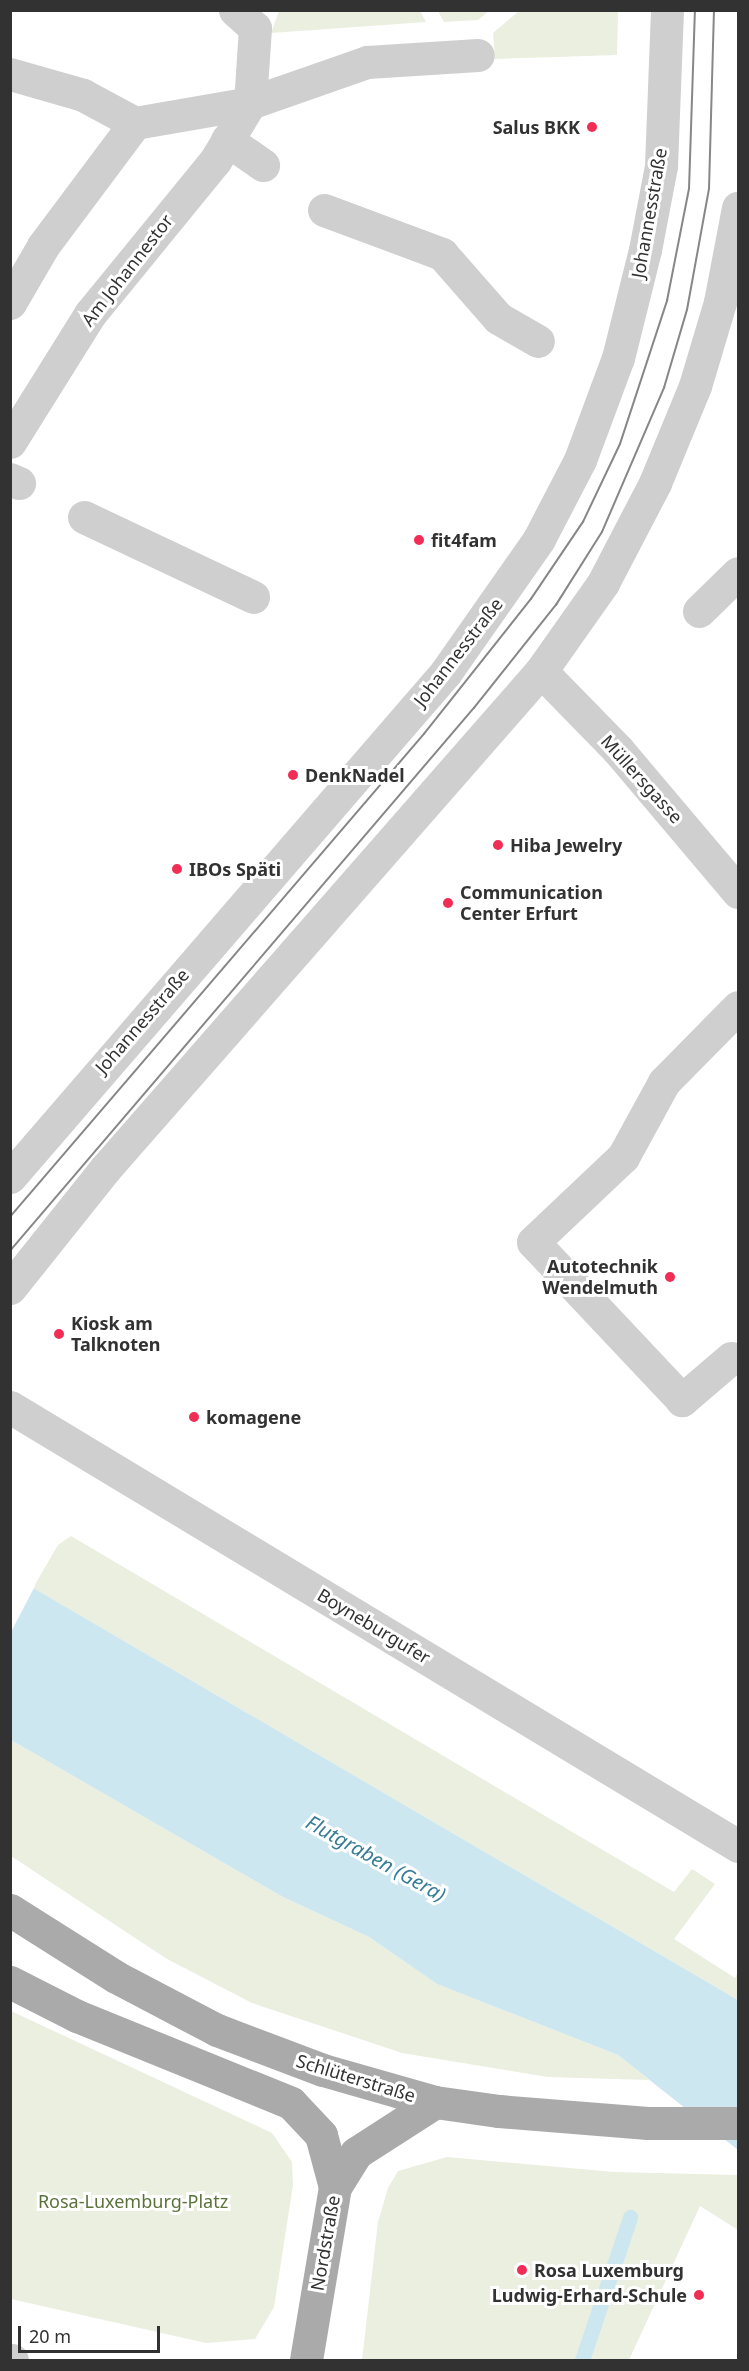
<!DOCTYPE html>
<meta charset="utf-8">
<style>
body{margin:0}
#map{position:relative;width:749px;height:2371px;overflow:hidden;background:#fff;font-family:"Noto Sans",sans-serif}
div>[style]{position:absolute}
.green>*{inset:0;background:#eaefe0}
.water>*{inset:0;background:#cce7f0}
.pier>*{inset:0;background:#fff}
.stream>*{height:15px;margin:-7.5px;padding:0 7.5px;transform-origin:7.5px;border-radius:7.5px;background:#cce7f0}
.minor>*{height:33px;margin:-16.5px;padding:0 16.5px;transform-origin:16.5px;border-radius:16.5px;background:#cfcfcf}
.major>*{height:33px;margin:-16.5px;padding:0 16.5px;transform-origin:16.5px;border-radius:16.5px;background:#aaa}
.tram>*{height:1.5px;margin:-0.75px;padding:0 0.75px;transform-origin:0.75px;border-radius:0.75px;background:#878787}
.dots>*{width:16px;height:16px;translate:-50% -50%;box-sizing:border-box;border:3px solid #fff;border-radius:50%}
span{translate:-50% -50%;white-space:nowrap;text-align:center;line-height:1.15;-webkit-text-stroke:6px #fff;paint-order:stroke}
.poi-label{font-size:18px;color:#323232;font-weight:700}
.right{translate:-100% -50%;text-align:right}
.left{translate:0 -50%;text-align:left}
.street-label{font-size:18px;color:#323232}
.park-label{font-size:18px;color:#5c723b}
.water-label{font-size:20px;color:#377d95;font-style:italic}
.frame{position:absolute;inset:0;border:12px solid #323232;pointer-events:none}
.scale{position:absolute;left:18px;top:2326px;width:142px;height:27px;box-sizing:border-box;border:3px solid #323232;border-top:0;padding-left:8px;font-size:18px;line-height:21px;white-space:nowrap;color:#323232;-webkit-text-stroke:4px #fff;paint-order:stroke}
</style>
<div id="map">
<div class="green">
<div style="clip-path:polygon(279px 11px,420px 11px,426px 22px,271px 33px)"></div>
<div style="clip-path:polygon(438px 11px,489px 11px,478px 20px,444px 22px)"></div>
<div style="clip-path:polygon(519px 11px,618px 11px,617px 55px,495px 59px,493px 33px)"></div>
<div style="clip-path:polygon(71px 1536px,674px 1892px,692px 1869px,715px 1884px,674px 1939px,735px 1978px,738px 1972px,738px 2000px,33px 1588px,58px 1545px)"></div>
<div style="clip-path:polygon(11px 1740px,283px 1897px,369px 1937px,437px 1984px,618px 2055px,649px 2080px,548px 2077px,402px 2053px,252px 2003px,167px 1959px,11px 1856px)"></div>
<div style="clip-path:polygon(11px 2011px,272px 2133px,292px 2162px,293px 2185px,274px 2307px,255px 2339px,206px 2343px,11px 2299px)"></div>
<div style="clip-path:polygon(447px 2157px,614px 2172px,738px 2175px,738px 2230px,700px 2206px,629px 2360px,362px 2360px,378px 2222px,388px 2188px,398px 2171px)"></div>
</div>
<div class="water">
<div style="clip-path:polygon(11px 1575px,738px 2000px,738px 2150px,618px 2055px,437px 1984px,369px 1937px,283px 1897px,11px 1740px)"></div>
</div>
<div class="pier">
<div style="clip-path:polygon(10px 1572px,35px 1586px,11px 1632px,10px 1632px)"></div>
</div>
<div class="stream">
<div style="left:582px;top:2360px;width:151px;rotate:-71.4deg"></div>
</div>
<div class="minor">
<div style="left:10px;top:74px;width:76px;rotate:16deg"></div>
<div style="left:83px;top:95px;width:59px;rotate:28.3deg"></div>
<div style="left:227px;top:140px;width:44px;rotate:34.8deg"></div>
<div style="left:324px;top:210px;width:126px;rotate:20.4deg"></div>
<div style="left:442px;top:254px;width:85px;rotate:48.8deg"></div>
<div style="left:498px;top:318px;width:46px;rotate:29.9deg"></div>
<div style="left:10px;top:303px;width:66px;rotate:-59.9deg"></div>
<div style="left:43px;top:246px;width:154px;rotate:-53.2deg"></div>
<div style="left:135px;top:123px;width:117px;rotate:-9.9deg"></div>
<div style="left:250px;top:103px;width:124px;rotate:-19.3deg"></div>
<div style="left:367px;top:62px;width:111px;rotate:-3.6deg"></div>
<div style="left:10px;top:442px;width:151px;rotate:-58deg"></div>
<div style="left:90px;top:314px;width:198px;rotate:-50.8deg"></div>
<div style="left:215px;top:161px;width:68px;rotate:-58.9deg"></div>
<div style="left:250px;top:103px;width:75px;rotate:-86.2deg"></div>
<div style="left:255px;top:28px;width:27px;rotate:-138deg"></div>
<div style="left:10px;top:479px;width:10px;rotate:24deg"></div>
<div style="left:84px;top:517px;width:187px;rotate:25.3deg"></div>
<div style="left:699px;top:611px;width:54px;rotate:-44.3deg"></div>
<div style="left:541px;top:671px;width:110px;rotate:45.7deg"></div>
<div style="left:618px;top:750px;width:186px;rotate:49.8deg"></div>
<div style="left:10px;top:1177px;width:667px;rotate:-49.19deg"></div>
<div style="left:446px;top:672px;width:162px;rotate:-55deg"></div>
<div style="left:539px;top:539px;width:89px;rotate:-62.6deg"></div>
<div style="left:580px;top:460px;width:109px;rotate:-69.6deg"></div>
<div style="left:618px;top:358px;width:111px;rotate:-76deg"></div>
<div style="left:645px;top:250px;width:86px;rotate:-79.2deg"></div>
<div style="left:661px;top:166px;width:156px;rotate:-87.8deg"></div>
<div style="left:10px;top:1288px;width:152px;rotate:-51.4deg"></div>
<div style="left:105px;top:1169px;width:662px;rotate:-48.8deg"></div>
<div style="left:541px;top:671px;width:108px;rotate:-54.8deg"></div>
<div style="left:603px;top:583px;width:113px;rotate:-62.5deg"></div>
<div style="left:655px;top:483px;width:105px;rotate:-67.6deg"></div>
<div style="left:695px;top:386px;width:88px;rotate:-73.4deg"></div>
<div style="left:720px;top:302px;width:96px;rotate:-79.2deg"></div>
<div style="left:731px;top:1358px;width:65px;rotate:139.4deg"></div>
<div style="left:682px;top:1400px;width:217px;rotate:-133.3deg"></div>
<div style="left:533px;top:1242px;width:124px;rotate:-43.4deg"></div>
<div style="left:623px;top:1157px;width:85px;rotate:-61.3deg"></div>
<div style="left:664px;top:1082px;width:105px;rotate:-45.4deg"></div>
<div style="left:10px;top:1407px;width:850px;rotate:31.09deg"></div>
<div style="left:10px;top:2360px;width:2px"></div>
</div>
<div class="major">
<div style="left:10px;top:1910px;width:125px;rotate:32.3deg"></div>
<div style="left:116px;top:1977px;width:114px;rotate:27.7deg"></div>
<div style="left:217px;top:2030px;width:113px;rotate:20.7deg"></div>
<div style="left:323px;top:2070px;width:116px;rotate:15.9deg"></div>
<div style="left:435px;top:2102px;width:65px;rotate:8deg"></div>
<div style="left:499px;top:2111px;width:149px;rotate:4.6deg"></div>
<div style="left:648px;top:2123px;width:90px"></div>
<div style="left:10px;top:1982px;width:75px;rotate:26.9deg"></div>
<div style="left:77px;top:2016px;width:231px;rotate:22.1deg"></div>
<div style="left:291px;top:2103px;width:44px;rotate:46.8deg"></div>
<div style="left:321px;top:2135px;width:54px;rotate:74.9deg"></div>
<div style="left:306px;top:2360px;width:175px;rotate:-80.5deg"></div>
<div style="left:335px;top:2187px;width:40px;rotate:-58deg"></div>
<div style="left:356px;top:2153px;width:94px;rotate:-32.8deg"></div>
</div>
<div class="tram">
<div style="left:10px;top:1217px;width:636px;rotate:-49.4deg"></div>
<div style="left:424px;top:734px;width:172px;rotate:-51.6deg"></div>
<div style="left:531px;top:599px;width:93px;rotate:-56deg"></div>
<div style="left:583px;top:522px;width:86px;rotate:-64.6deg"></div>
<div style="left:620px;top:444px;width:151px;rotate:-71.8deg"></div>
<div style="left:667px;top:301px;width:114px;rotate:-78.9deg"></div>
<div style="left:689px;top:189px;width:179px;rotate:-88.1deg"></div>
<div style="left:10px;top:1251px;width:714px;rotate:-49.49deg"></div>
<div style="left:474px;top:708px;width:132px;rotate:-51.5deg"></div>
<div style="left:556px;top:605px;width:86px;rotate:-57.8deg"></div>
<div style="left:602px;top:532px;width:157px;rotate:-66.7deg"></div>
<div style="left:664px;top:388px;width:81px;rotate:-73.6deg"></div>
<div style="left:687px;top:310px;width:123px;rotate:-79.7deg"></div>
<div style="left:709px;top:189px;width:179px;rotate:-88.4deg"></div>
</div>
<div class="dots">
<div style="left:592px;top:127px;background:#f12c55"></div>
<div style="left:419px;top:540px;background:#f12c55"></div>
<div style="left:293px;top:775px;background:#f12c55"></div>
<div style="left:498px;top:845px;background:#f12c55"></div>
<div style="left:177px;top:869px;background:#f12c55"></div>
<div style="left:448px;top:903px;background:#f12c55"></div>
<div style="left:670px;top:1277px;background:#f12c55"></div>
<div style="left:59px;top:1334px;background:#f12c55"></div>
<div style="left:194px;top:1417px;background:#f12c55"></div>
<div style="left:522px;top:2270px;background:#f12c55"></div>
<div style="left:699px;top:2295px;background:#f12c55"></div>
</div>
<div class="poi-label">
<span class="right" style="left:580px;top:127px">Salus BKK</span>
<span class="left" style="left:431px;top:540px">fit4fam</span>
<span class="left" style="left:305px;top:775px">DenkNadel</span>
<span class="left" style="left:510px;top:845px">Hiba Jewelry</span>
<span class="left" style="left:189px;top:869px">IBOs Späti</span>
<span class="left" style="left:460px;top:903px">Communication<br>Center Erfurt</span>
<span class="right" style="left:658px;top:1277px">Autotechnik<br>Wendelmuth</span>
<span class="left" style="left:71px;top:1334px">Kiosk am<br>Talknoten</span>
<span class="left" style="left:206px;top:1417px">komagene</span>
<span class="left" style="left:534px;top:2270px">Rosa Luxemburg</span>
<span class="right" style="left:687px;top:2295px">Ludwig-Erhard-Schule</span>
</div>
<div class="street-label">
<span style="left:649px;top:213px;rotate:-80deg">Johannesstraße</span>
<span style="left:127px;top:270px;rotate:-52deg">Am Johannestor</span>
<span style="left:458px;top:652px;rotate:-52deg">Johannesstraße</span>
<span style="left:642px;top:779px;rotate:48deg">Müllersgasse</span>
<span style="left:142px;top:1021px;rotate:-49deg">Johannesstraße</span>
<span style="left:374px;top:1626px;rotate:31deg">Boyneburgufer</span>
<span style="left:356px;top:2078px;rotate:17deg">Schlüterstraße</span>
<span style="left:325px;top:2243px;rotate:-80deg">Nordstraße</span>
</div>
<div class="park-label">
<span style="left:133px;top:2201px">Rosa-Luxemburg-Platz</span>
</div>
<div class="water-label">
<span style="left:376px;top:1858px;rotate:29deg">Flutgraben (Gera)</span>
</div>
<div class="frame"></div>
<div class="scale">20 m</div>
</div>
